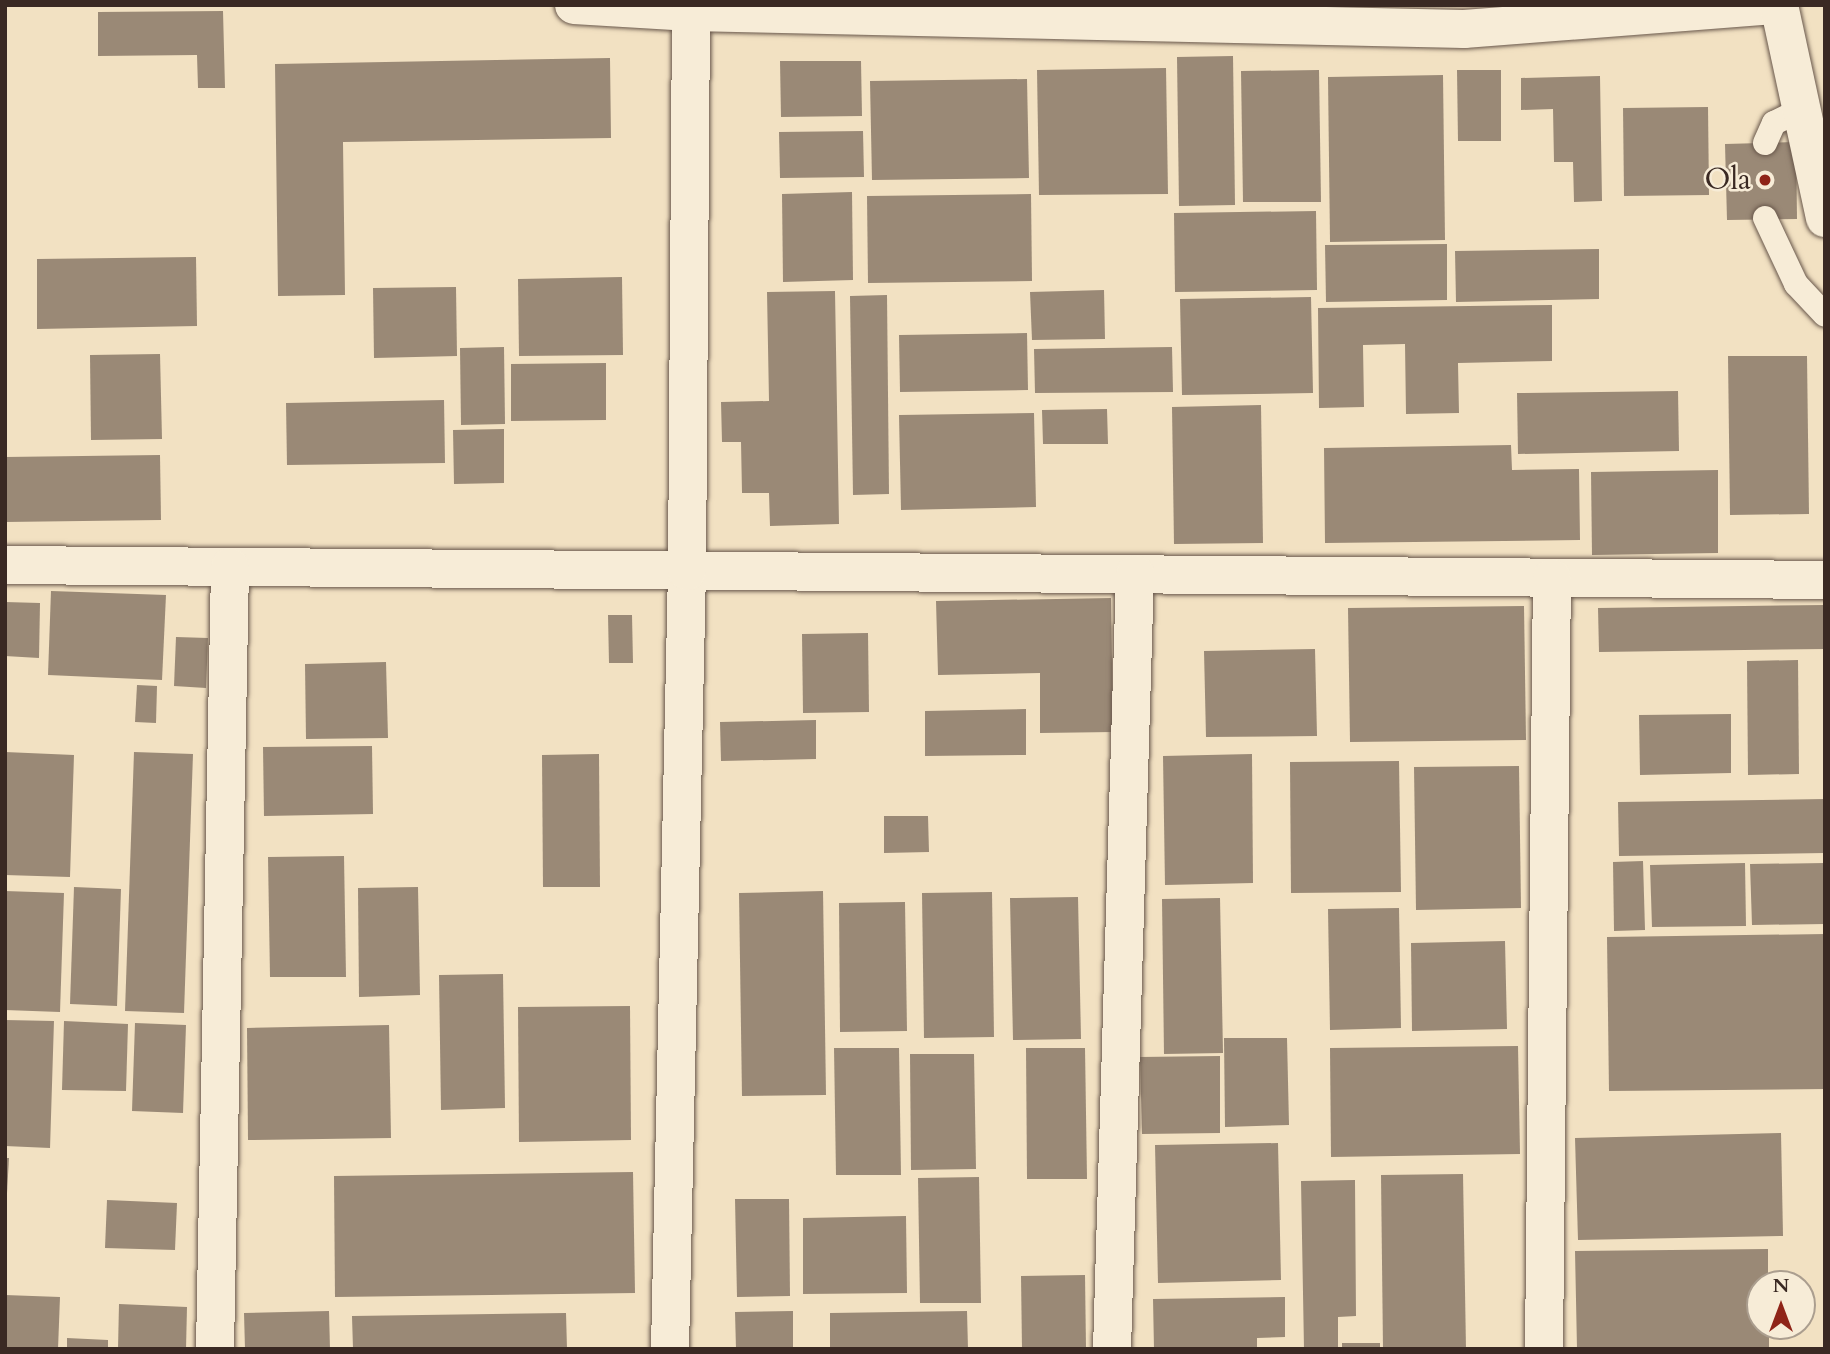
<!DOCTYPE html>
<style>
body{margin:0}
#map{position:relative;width:1830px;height:1354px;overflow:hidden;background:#f2e1c2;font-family:Cardo,serif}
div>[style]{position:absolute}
.building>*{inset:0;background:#9a8976}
.roads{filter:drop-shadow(0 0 2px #68574b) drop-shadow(0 0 2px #68574b)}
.lane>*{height:24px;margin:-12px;padding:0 12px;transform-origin:12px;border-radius:12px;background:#f7ecd7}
.street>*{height:38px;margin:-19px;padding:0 19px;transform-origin:19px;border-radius:19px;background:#f7ecd7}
.dots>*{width:19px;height:19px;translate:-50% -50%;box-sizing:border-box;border:4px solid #f7ecd7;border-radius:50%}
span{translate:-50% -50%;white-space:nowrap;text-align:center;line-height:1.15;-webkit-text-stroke:5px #f7ecd7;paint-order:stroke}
.poi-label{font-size:30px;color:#3a2923}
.right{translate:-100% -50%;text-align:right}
.frame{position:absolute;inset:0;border:7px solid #3a2923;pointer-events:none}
.north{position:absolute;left:1746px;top:1270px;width:70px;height:70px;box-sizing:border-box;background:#f7ecd7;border:2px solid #ab9e8f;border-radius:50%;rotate:0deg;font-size:19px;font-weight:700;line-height:28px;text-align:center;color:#3a2923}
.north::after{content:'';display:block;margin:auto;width:24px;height:32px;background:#8f2418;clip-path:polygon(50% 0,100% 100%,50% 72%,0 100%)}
</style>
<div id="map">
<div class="building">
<div style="clip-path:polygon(223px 11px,225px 88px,198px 88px,197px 55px,98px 56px,98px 12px)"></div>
<div style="clip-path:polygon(1233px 56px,1235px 205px,1179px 206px,1177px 57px)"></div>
<div style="clip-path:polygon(610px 58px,611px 138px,343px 142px,345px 295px,278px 296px,275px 64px)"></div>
<div style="clip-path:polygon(780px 61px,861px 61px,862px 116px,781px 117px)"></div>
<div style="clip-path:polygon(1166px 68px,1168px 194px,1039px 195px,1037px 70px)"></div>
<div style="clip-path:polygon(1319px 70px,1321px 202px,1243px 202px,1241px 71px)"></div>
<div style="clip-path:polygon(1457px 70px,1501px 70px,1501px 141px,1458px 141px)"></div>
<div style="clip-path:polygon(1443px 75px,1445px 240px,1330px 242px,1328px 77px)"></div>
<div style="clip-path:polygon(1600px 76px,1602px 201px,1574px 202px,1573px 162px,1554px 162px,1553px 109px,1521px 110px,1521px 78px)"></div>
<div style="clip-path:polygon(1027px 79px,1029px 178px,872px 180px,870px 81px)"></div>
<div style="clip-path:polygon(1708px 107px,1709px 195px,1624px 196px,1623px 108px)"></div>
<div style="clip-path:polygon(863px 131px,864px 177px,780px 178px,779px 132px)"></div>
<div style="clip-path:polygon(1796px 142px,1797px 219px,1727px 220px,1725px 144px)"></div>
<div style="clip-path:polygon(852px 192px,853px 280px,783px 282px,782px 194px)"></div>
<div style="clip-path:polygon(1031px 194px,1032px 281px,868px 283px,867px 196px)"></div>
<div style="clip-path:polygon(1316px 211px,1317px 290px,1175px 292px,1174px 213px)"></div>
<div style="clip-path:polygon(1447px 244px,1447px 300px,1326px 302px,1325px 245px)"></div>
<div style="clip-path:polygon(1599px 249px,1599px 299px,1456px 302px,1455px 251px)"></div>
<div style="clip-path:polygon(196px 257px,197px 326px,37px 329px,37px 259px)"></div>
<div style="clip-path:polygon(622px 277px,623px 355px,519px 356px,518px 279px)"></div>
<div style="clip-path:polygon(456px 287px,457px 356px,374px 358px,373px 288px)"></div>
<div style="clip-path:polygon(1104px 290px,1105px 339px,1032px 340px,1030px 292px)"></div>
<div style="clip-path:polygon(835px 291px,839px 524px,770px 526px,769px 493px,742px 493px,741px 442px,722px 442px,721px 402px,769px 401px,767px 292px)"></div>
<div style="clip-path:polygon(887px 295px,889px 494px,853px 495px,850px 296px)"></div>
<div style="clip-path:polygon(1311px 297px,1313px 393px,1182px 395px,1180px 299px)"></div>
<div style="clip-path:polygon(1552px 305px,1552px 361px,1458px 363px,1459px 413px,1406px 414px,1405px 344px,1363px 345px,1364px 407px,1319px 408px,1318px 308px)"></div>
<div style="clip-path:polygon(1027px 333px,1028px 390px,900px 392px,899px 335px)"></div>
<div style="clip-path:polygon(504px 347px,505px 424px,461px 425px,460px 348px)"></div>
<div style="clip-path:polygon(1172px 347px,1173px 392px,1035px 393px,1034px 349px)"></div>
<div style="clip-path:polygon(160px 354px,162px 439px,91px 440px,90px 355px)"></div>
<div style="clip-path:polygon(1728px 356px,1807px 356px,1809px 514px,1730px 515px)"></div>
<div style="clip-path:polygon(606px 363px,606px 420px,511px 421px,511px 364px)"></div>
<div style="clip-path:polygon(1678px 391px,1679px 451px,1518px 454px,1517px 393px)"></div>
<div style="clip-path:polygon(444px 400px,445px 463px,287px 465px,286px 403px)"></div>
<div style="clip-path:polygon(1261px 405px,1263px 543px,1174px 544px,1172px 407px)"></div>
<div style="clip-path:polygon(1107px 409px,1108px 444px,1043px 444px,1042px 410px)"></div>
<div style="clip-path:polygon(1034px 413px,1036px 507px,901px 510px,899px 415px)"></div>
<div style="clip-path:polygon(504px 429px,504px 483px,454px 484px,453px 430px)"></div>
<div style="clip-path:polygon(1511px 445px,1512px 470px,1579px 469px,1580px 540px,1325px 543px,1324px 448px)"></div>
<div style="clip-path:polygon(160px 455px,161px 520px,5px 522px,5px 457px)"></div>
<div style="clip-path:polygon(1718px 470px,1718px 553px,1592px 555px,1591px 472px)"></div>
<div style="clip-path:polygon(51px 591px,166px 595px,162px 680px,48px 675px)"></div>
<div style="clip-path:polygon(1111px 598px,1113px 732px,1040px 733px,1040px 673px,938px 675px,936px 601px)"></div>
<div style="clip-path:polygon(5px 602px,40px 603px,39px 658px,5px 656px)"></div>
<div style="clip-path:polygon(1825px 605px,1825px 649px,1599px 652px,1598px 608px)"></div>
<div style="clip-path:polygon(1524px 606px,1526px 740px,1350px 742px,1348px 608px)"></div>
<div style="clip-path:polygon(608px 615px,632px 615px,633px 663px,609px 663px)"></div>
<div style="clip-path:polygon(868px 633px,869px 712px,803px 713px,802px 634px)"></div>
<div style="clip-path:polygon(176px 637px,208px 638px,206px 688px,174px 686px)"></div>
<div style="clip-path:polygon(1315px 649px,1317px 736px,1206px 737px,1204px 651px)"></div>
<div style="clip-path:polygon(1798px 660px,1799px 774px,1748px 775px,1747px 661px)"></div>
<div style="clip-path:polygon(386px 662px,388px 738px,306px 739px,305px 664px)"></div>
<div style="clip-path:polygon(137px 685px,157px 686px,156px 723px,135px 722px)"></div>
<div style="clip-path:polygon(1026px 709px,1026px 755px,925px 756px,925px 711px)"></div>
<div style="clip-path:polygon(1731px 714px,1731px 773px,1640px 775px,1639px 715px)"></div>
<div style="clip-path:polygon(816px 720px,816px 759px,721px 761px,720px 722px)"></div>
<div style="clip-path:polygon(372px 746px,373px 814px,264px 816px,263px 747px)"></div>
<div style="clip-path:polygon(5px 752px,74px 755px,70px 877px,5px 875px)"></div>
<div style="clip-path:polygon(134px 752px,193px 754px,184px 1013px,125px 1011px)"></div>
<div style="clip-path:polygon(599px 754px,600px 887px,543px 887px,542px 755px)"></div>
<div style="clip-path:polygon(1252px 754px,1253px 883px,1165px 885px,1163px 756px)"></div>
<div style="clip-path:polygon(1399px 761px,1401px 892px,1291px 893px,1290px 762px)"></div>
<div style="clip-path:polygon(1519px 766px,1521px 908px,1416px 910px,1414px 767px)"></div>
<div style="clip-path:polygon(1825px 799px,1825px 853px,1619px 856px,1618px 802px)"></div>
<div style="clip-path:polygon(884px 816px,928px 816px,929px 852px,884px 853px)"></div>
<div style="clip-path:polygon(344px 856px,346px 977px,270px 977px,268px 857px)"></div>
<div style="clip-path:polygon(1643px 861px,1645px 930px,1614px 931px,1613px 862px)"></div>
<div style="clip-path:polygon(1745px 863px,1746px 926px,1652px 927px,1650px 865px)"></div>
<div style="clip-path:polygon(1825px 863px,1825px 924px,1752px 925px,1750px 864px)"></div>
<div style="clip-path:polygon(74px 887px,121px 889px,117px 1006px,70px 1004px)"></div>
<div style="clip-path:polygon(418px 887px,420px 995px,359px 997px,358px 888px)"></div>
<div style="clip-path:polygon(5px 891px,64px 893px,60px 1012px,5px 1010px)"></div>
<div style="clip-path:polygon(823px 891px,826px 1095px,742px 1096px,739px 893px)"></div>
<div style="clip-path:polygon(992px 892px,994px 1037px,924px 1038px,922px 893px)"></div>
<div style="clip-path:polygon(1078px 897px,1081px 1039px,1013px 1040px,1010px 898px)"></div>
<div style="clip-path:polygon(1220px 898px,1223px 1053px,1164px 1054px,1162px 899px)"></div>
<div style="clip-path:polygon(905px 902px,907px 1031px,840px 1032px,839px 903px)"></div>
<div style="clip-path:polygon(1399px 908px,1401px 1028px,1330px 1030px,1328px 909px)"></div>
<div style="clip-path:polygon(1825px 934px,1825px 1089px,1609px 1091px,1607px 937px)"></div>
<div style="clip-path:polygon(1505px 941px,1507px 1029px,1412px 1031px,1411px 943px)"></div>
<div style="clip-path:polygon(503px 974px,505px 1108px,441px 1110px,439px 975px)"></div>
<div style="clip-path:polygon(630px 1006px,631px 1140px,519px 1142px,518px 1007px)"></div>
<div style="clip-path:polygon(5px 1020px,54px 1021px,50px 1148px,5px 1146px)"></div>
<div style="clip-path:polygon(64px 1021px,128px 1024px,126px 1091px,62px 1090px)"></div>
<div style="clip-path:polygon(135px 1023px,186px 1025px,183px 1113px,132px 1111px)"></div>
<div style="clip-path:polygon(389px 1025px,391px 1138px,248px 1140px,247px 1028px)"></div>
<div style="clip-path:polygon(1224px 1038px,1287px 1038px,1289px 1125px,1225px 1127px)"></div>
<div style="clip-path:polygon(1518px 1046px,1520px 1154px,1331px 1157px,1330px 1048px)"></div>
<div style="clip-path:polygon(834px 1048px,899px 1048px,901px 1175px,836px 1175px)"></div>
<div style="clip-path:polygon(1026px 1048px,1085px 1048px,1087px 1179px,1027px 1179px)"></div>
<div style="clip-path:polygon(910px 1054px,974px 1054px,976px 1169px,911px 1170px)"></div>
<div style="clip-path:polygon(1220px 1056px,1220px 1133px,1142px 1134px,1140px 1057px)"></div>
<div style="clip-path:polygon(1781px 1133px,1783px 1236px,1578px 1240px,1575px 1138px)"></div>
<div style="clip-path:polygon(1278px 1143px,1281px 1280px,1158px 1283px,1155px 1145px)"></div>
<div style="clip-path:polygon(5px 1158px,9px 1158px,7px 1193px,5px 1193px)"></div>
<div style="clip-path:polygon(633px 1172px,635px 1293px,335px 1297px,334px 1176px)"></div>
<div style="clip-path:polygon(1463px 1174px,1466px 1349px,1383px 1349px,1381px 1175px)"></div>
<div style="clip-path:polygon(979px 1177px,981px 1303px,920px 1303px,918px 1178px)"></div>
<div style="clip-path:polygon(1355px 1180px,1356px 1316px,1338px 1317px,1338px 1349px,1304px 1349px,1301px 1181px)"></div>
<div style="clip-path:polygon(735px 1199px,789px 1199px,790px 1296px,737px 1297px)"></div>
<div style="clip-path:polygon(107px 1200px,177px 1203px,175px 1250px,105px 1248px)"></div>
<div style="clip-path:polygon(906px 1216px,907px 1293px,803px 1294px,803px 1218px)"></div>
<div style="clip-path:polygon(1768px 1249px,1768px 1284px,1760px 1284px,1760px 1326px,1769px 1326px,1769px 1349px,1577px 1349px,1575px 1251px)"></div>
<div style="clip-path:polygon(1085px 1275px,1086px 1349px,1022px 1349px,1021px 1276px)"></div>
<div style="clip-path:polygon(5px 1295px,60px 1297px,58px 1349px,5px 1349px)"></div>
<div style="clip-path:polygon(1285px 1297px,1285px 1337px,1257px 1338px,1257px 1349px,1154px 1349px,1153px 1299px)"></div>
<div style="clip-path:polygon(119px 1304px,187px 1307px,186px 1349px,118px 1349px)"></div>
<div style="clip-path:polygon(329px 1311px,330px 1349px,245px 1349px,244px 1313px)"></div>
<div style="clip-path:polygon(793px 1311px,793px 1349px,736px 1349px,735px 1312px)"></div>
<div style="clip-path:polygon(967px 1311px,968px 1349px,830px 1349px,830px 1313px)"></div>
<div style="clip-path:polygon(566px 1313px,567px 1349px,353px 1349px,352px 1316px)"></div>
<div style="clip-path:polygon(67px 1338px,108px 1340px,108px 1349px,67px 1349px)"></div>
<div style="clip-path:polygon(1342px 1343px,1380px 1343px,1380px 1349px,1342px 1349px)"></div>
</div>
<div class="roads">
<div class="lane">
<div style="left:1765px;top:143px;width:22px;rotate:-66deg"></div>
<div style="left:1774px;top:123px;width:30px;rotate:-26deg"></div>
<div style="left:1765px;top:218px;width:73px;rotate:64.8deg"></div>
<div style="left:1796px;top:284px;width:42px;rotate:46.9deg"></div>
</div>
<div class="street">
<div style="left:574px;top:5px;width:117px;rotate:3.4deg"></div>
<div style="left:691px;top:12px;width:773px;rotate:1.26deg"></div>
<div style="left:1464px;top:29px;width:314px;rotate:-4.4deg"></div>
<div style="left:1779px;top:5px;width:218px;rotate:77.8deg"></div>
<div style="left:5px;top:565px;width:1820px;rotate:0.47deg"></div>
<div style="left:215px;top:1349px;width:782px;rotate:-88.9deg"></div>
<div style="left:670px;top:1349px;width:778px;rotate:-88.75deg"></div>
<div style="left:687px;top:571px;width:559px;rotate:-89.59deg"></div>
<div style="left:1112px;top:1349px;width:775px;rotate:-88.3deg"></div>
<div style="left:1544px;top:1349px;width:771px;rotate:-89.41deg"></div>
</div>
</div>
<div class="dots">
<div style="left:1765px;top:180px;background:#8f2418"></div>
</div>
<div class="poi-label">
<span class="right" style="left:1751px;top:180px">Ola</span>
</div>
<div class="frame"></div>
<div class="north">N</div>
</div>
